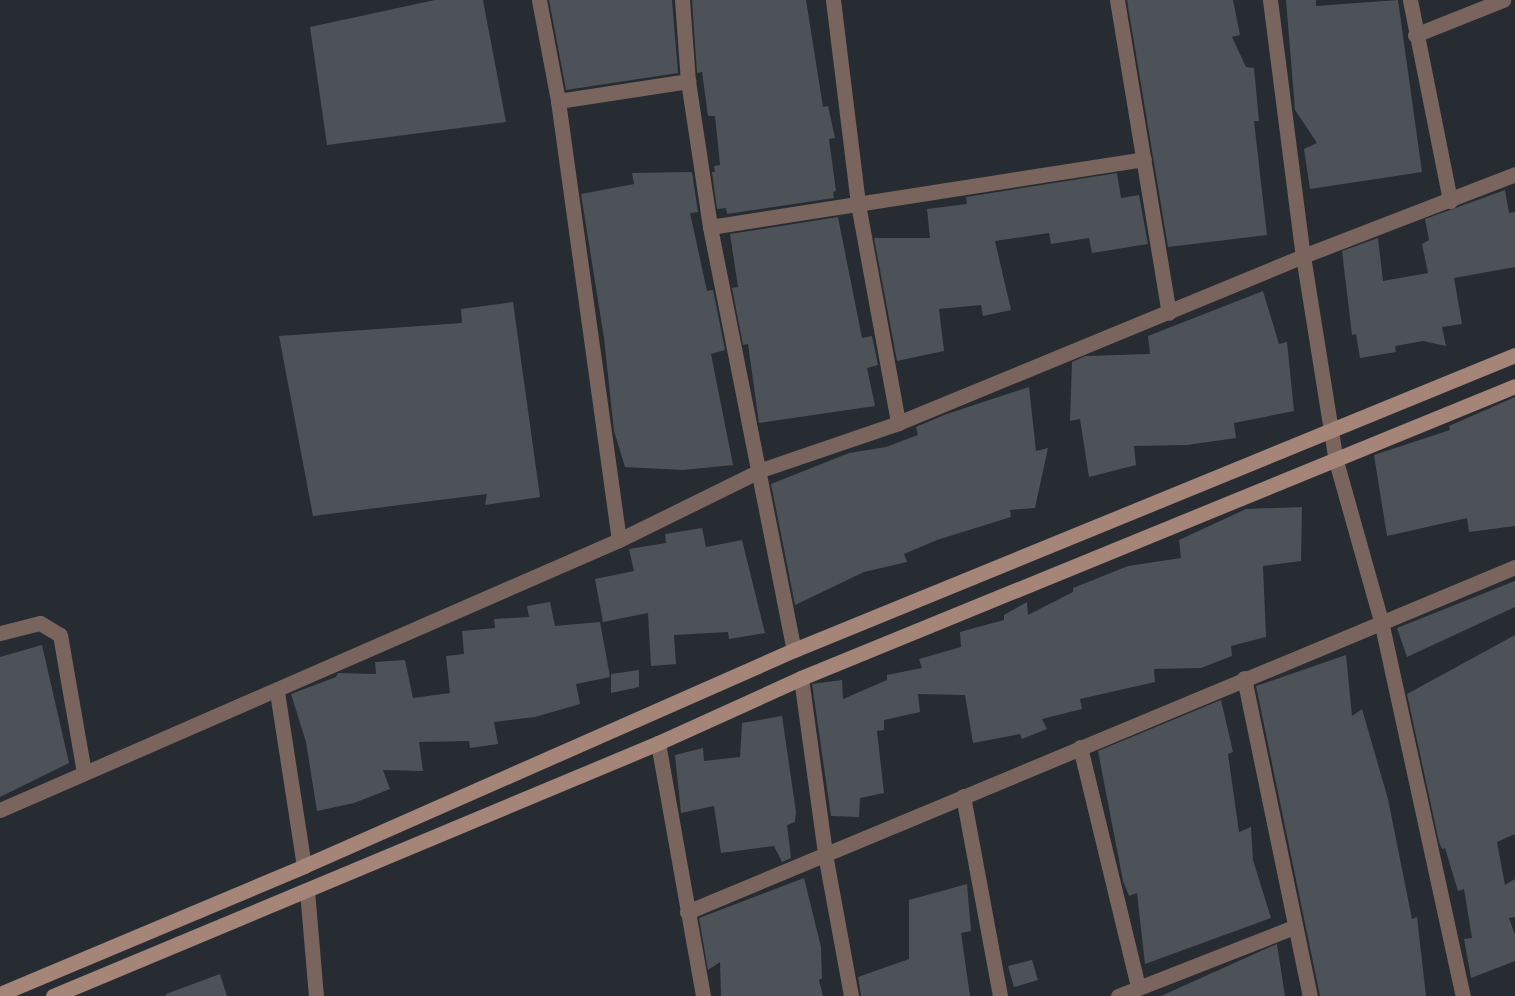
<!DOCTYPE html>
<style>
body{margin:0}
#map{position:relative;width:1515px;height:996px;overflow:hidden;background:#272c32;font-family:"Open Sans",sans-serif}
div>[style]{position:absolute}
.building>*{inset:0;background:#4c5258}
.street>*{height:15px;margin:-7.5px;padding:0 7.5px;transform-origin:7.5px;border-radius:7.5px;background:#79655d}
.secondary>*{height:15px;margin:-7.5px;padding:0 7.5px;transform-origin:7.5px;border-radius:7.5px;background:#a48578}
span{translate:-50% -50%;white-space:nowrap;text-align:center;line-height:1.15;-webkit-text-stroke:6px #272c32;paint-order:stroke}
</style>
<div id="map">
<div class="building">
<div style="clip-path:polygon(435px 0,483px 0,506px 122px,327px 145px,310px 27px)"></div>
<div style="clip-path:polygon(549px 0,672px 0,678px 73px,566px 90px)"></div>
<div style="clip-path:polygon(692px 0,806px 0,823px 107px,828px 106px,835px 138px,829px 139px,836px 191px,833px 192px,834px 198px,727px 214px,726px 208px,717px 209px,712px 172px,715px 172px,714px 166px,720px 165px,715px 116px,708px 116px,702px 72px,697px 73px)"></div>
<div style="clip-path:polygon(1127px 0,1233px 0,1240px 35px,1232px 37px,1246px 67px,1254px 68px,1259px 121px,1254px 121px,1267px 235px,1168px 247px)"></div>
<div style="clip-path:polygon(1286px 0,1316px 0,1316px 6px,1398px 0,1422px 172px,1310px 189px,1304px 149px,1317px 143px,1295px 110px)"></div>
<div style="clip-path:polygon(692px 172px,698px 212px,690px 213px,707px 291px,713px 290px,725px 350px,711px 354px,733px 465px,683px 470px,625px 467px,614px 431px,604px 338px,581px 194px,634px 184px,632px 173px)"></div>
<div style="clip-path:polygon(1117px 173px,1121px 198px,1139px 195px,1148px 244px,1092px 253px,1089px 238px,1051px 244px,1049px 233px,995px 241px,1011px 310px,983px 316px,981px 305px,939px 309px,944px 351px,897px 361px,874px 238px,930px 238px,927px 209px,967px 204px,966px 197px)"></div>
<div style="clip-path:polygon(1505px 190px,1509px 213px,1515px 212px,1515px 267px,1454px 278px,1462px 324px,1442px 327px,1446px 346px,1423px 341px,1395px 346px,1396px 352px,1360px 358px,1356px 334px,1352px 335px,1342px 251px,1378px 238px,1383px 281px,1428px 273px,1422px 244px,1429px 240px,1425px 219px)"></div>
<div style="clip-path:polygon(838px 217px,862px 338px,872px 336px,878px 365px,867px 368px,875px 406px,759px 423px,748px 344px,743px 345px,732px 288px,738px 287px,730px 234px)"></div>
<div style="clip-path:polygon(1263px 291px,1279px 344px,1287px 342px,1294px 411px,1234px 423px,1236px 438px,1187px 445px,1134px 446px,1136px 465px,1089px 477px,1080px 419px,1070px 421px,1072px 362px,1085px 356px,1150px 354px,1148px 336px)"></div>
<div style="clip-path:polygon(513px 302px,540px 497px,485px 505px,487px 494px,313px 516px,279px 336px,462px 323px,461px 309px)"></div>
<div style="clip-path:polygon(1029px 387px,1036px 451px,1048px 448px,1035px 508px,1010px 510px,1011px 517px,937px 540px,904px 554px,907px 562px,864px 572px,795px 605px,771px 484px,849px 453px,886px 447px,918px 435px,916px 427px,944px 415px)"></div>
<div style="clip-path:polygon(1515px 397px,1515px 526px,1469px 532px,1467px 518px,1387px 536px,1374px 455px,1450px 430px,1449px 426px)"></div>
<div style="clip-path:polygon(1302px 507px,1301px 561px,1263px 566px,1266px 637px,1231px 646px,1232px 656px,1201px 668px,1154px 669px,1155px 682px,1080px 699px,1082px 709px,1042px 719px,1047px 729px,1022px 739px,1020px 734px,973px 743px,965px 695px,918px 694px,920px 712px,884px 720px,884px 730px,877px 731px,884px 793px,860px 798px,859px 817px,831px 816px,812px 684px,842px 680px,843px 699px,887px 680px,887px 675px,922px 668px,919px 659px,961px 647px,960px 632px,1004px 620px,1004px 615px,1027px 602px,1028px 615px,1073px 592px,1073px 588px,1128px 566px,1181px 558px,1179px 540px,1246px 509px)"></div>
<div style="clip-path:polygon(702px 528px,706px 547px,742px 540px,765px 633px,729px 639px,728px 632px,674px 635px,676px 664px,651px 666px,648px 613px,603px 622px,595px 579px,634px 571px,629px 549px,666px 543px,665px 534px)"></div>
<div style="clip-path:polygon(1515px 581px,1515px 607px,1407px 657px,1397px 628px)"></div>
<div style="clip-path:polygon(550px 602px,555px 626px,600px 622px,610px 677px,576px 684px,580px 704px,535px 717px,494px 722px,498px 744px,470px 748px,469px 741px,419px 742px,423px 771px,383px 770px,390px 789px,354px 803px,317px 811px,306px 742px,291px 694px,336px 677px,338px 673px,376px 674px,375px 662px,405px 660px,413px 698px,450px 693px,446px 656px,464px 654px,462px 631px,495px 628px,494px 619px,529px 617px,527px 606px)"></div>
<div style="clip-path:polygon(1515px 635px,1515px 834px,1497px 842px,1505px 885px,1515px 879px,1515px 917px,1509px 918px,1515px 935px,1515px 961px,1471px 978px,1464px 939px,1472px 938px,1464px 889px,1458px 891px,1445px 848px,1442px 849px,1439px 842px,1407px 694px)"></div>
<div style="clip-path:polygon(42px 645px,69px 763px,0 797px,0 657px)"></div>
<div style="clip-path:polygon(1346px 655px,1352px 716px,1362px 709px,1388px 799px,1412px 919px,1417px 917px,1426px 996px,1320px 996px,1256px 686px)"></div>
<div style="clip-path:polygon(639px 670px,639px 687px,611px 693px,611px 674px)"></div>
<div style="clip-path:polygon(1221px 700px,1233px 752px,1228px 754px,1239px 832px,1251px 827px,1253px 860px,1271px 918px,1145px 964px,1137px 893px,1129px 896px,1123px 881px,1098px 751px)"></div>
<div style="clip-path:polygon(782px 716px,796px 812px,795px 822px,787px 825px,791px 858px,782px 862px,774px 846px,721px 853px,714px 806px,681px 813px,675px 755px,703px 748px,704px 761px,740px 757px,742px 723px)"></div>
<div style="clip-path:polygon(804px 878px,821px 947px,822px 978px,819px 980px,823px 996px,721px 996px,720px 962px,708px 970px,699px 918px)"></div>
<div style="clip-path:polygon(967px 884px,971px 931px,961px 933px,970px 996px,861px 996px,858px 977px,909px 959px,909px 900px)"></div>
<div style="clip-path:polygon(1277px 944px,1285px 996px,1161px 996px,1272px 946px)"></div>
<div style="clip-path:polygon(1032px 960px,1038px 980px,1014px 987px,1008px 966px)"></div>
<div style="clip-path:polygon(220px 974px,227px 996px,166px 996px,166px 994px)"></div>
</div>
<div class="street">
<div style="left:539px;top:0;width:103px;rotate:79.3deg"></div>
<div style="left:558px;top:101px;width:443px;rotate:82.1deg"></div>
<div style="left:682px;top:0;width:81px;rotate:85.8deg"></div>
<div style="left:688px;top:81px;width:148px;rotate:81.4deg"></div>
<div style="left:710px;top:227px;width:431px;rotate:78.8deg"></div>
<div style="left:833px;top:0;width:206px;rotate:83deg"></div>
<div style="left:858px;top:204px;width:223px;rotate:79.6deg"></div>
<div style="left:1117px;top:0;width:317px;rotate:80.6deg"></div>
<div style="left:1270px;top:0;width:258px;rotate:82.7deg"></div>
<div style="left:1303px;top:256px;width:208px;rotate:80.9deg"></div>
<div style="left:1336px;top:461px;width:166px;rotate:74.3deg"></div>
<div style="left:1381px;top:621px;width:384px;rotate:77.7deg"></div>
<div style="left:1410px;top:0;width:205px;rotate:78.7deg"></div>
<div style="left:1415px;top:35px;width:95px;rotate:-21.7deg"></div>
<div style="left:558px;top:101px;width:132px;rotate:-8.7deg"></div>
<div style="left:710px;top:227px;width:439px;rotate:-8.9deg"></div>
<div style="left:0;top:633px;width:41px;rotate:-14deg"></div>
<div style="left:40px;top:623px;width:23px;rotate:31deg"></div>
<div style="left:60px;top:635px;width:140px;rotate:80.1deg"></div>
<div style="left:801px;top:678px;width:178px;rotate:82.2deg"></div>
<div style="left:825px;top:854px;width:144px;rotate:79.6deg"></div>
<div style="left:1244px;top:678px;width:325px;rotate:78.3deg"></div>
<div style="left:277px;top:692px;width:176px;rotate:81.2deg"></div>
<div style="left:658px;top:743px;width:257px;rotate:79.9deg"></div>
<div style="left:1080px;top:747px;width:247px;rotate:76.4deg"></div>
<div style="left:963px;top:796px;width:203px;rotate:79.5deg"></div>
<div style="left:0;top:810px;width:675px;rotate:-23.57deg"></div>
<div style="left:619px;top:540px;width:158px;rotate:-26.2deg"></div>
<div style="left:761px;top:470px;width:145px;rotate:-18.9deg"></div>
<div style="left:898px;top:423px;width:438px;rotate:-22.4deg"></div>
<div style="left:1303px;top:256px;width:227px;rotate:-21.1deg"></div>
<div style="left:307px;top:891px;width:105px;rotate:85.1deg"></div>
<div style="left:687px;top:912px;width:897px;rotate:-22.62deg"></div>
<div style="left:1118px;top:996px;width:189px;rotate:-21.4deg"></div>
</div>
<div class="secondary">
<div style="left:0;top:994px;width:330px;rotate:-22.8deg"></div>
<div style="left:304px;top:866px;width:535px;rotate:-23.79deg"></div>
<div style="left:794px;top:650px;width:779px;rotate:-22.25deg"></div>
<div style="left:53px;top:996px;width:656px;rotate:-22.69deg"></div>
<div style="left:658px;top:743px;width:157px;rotate:-24.4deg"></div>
<div style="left:801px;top:678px;width:771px;rotate:-22.24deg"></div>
</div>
</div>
